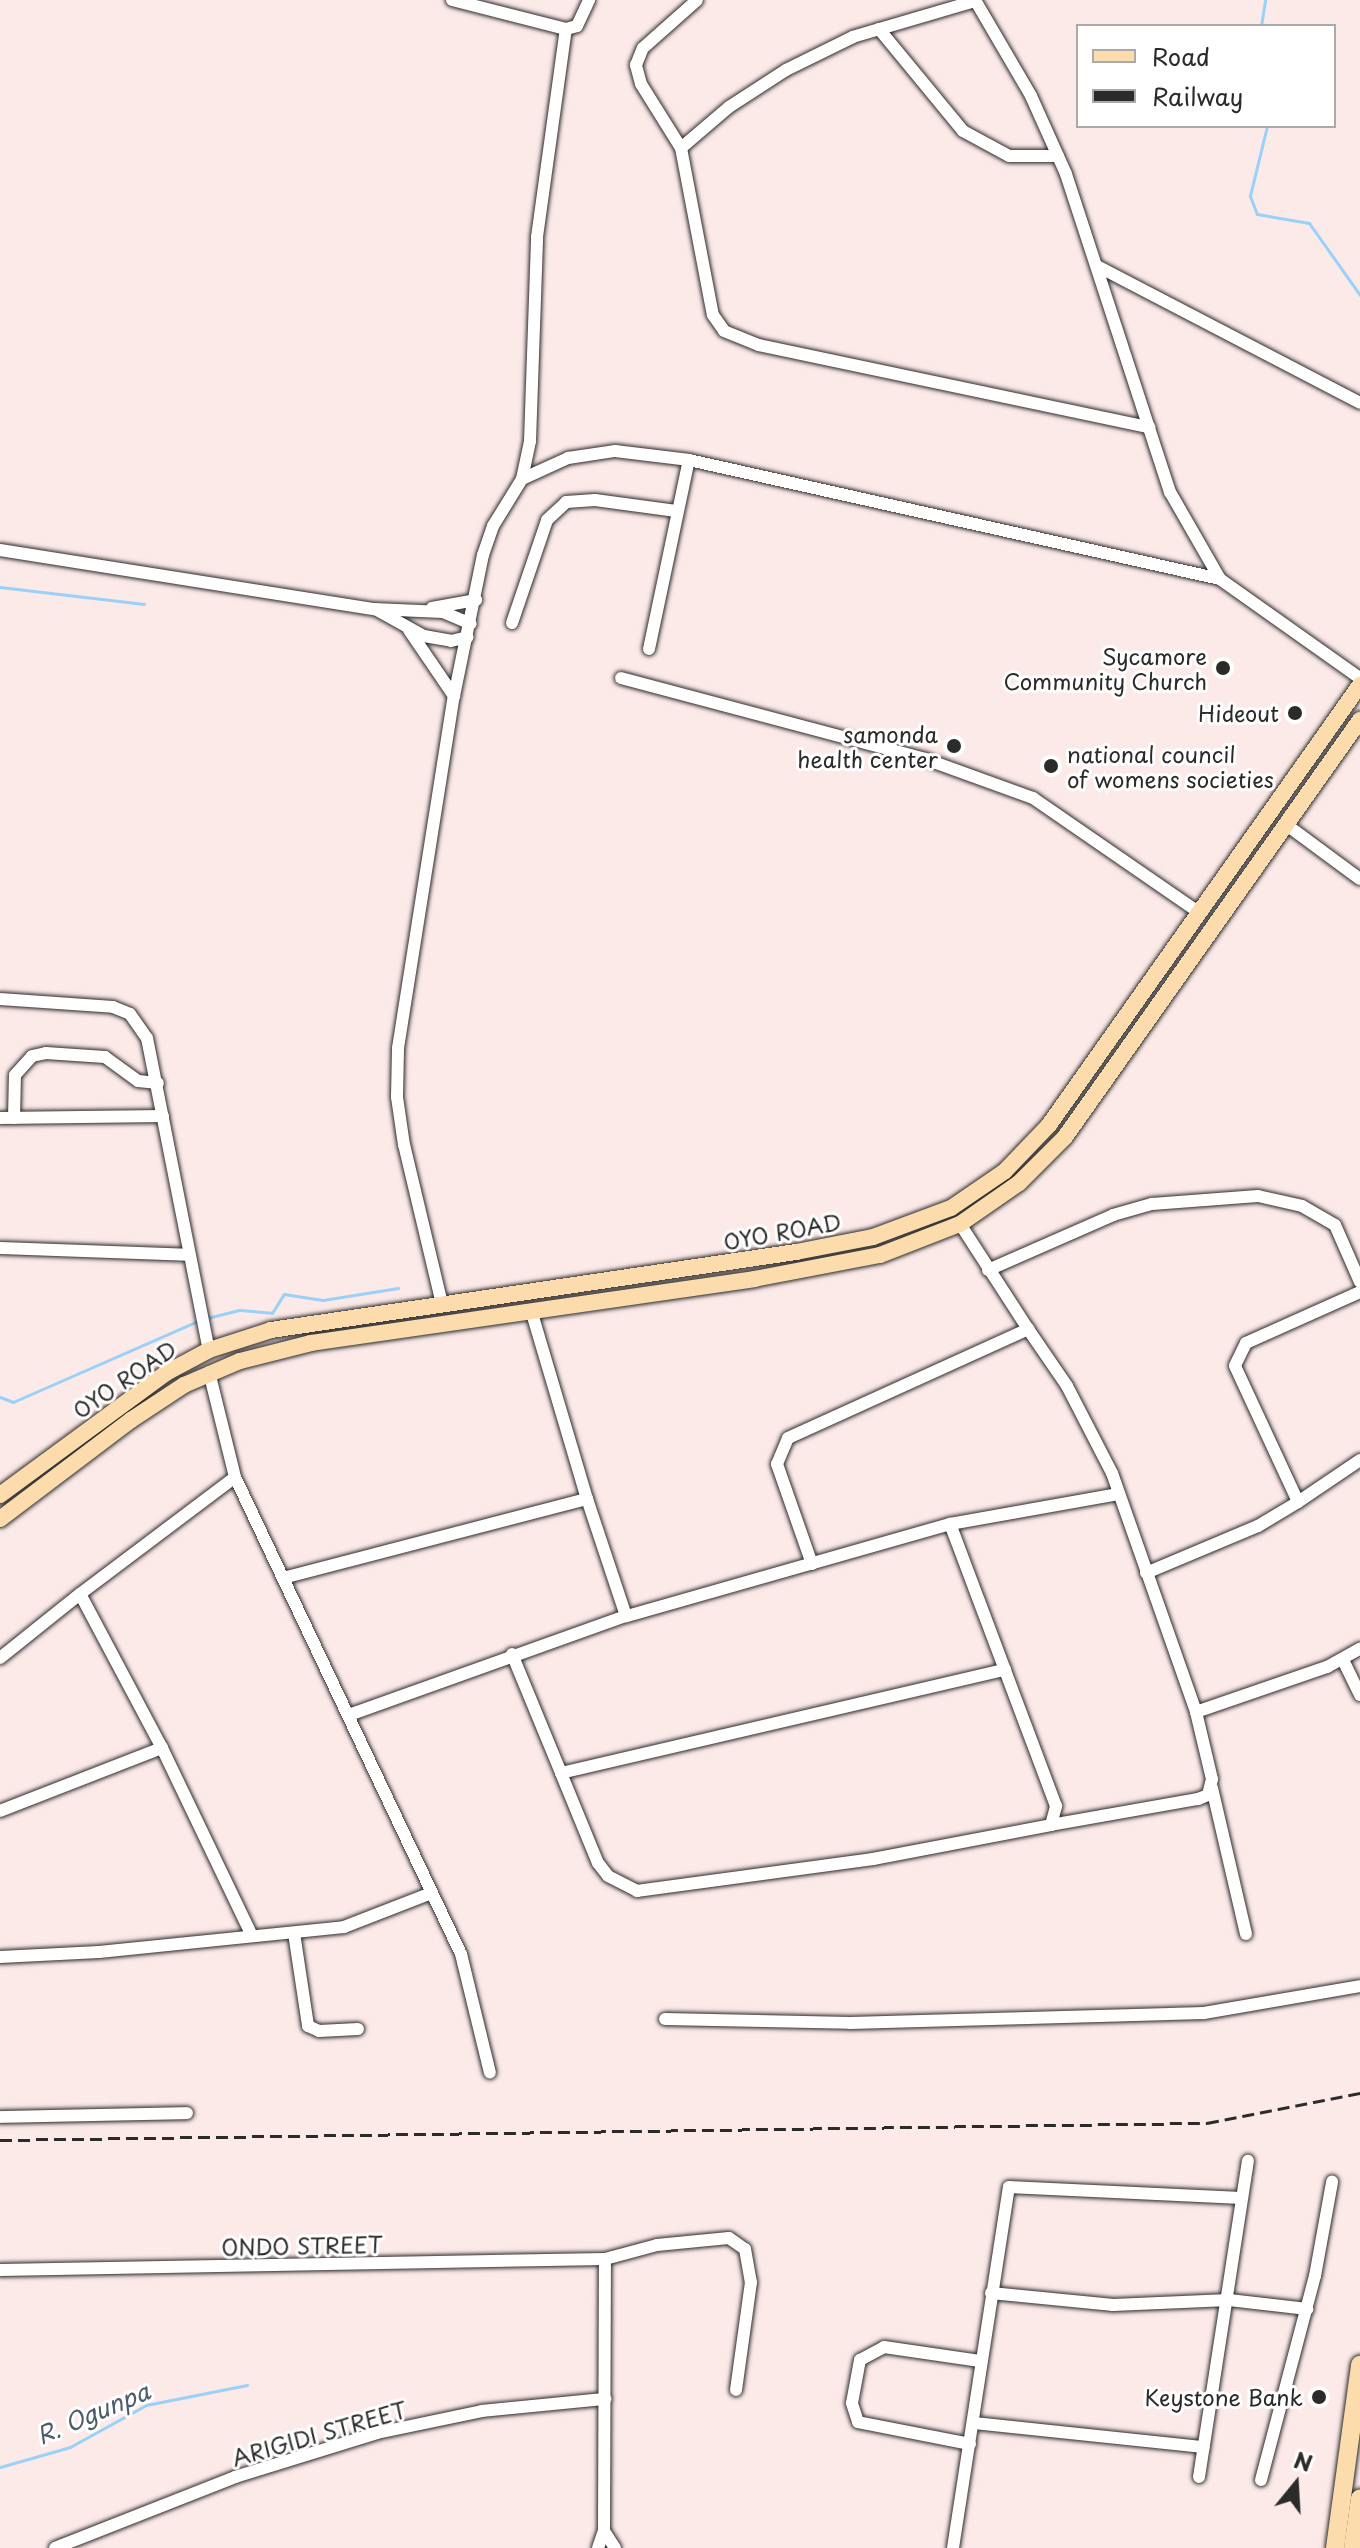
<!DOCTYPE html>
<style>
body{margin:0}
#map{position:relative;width:1360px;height:2548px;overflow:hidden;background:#fceae8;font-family:"Playpen Sans",sans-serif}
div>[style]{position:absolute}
.stream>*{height:3px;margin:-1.5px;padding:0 1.5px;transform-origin:1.5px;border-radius:1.5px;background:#99d1f9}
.roads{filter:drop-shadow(0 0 2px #2b2b2b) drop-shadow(0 0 2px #2b2b2b)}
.minor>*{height:12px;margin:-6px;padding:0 6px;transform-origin:6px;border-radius:6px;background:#fff}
.major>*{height:16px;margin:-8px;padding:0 8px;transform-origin:8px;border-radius:8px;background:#fcdcac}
.highway>*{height:18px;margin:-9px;padding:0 9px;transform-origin:9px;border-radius:9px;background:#fcdcac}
.rail>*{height:3px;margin-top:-1.5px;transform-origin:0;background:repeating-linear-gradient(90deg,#2b2b2b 0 12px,transparent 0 18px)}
.dots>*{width:22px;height:22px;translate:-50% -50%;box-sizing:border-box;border:4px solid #fff;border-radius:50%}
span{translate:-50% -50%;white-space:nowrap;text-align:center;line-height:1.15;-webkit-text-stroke:6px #fff;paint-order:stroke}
.poi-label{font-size:22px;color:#2b2b2b}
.right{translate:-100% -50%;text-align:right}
.left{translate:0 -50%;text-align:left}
.street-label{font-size:22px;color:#2b2b2b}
.water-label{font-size:24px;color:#4c5d69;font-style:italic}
.legend{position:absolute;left:1076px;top:24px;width:260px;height:104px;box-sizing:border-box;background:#fff;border:2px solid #aaa;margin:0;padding:10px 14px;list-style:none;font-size:24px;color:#2b2b2b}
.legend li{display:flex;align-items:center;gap:16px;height:40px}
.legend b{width:40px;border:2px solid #aaa}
.north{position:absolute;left:1256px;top:2444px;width:80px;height:80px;-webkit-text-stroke:6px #fff;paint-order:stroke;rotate:18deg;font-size:22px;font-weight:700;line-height:32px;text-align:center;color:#2b2b2b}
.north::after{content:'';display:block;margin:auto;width:28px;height:36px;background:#2b2b2b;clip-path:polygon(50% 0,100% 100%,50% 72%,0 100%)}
</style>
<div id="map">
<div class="stream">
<div style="left:1261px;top:26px;width:26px;rotate:-81deg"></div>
<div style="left:1267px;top:126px;width:72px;rotate:103.7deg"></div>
<div style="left:1250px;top:196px;width:19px;rotate:69deg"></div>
<div style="left:1257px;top:214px;width:53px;rotate:9.8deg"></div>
<div style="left:1309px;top:223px;width:88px;rotate:54.7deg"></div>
<div style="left:0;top:587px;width:145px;rotate:6.7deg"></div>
<div style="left:207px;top:1318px;width:34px;rotate:-14deg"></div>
<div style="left:240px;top:1310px;width:32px;rotate:5deg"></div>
<div style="left:272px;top:1313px;width:22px;rotate:-58deg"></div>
<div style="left:284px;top:1294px;width:39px;rotate:9deg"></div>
<div style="left:323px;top:1300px;width:76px;rotate:-9.1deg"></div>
<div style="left:0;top:1397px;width:14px;rotate:21deg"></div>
<div style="left:13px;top:1402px;width:204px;rotate:-23.7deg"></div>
<div style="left:0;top:2467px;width:73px;rotate:-15.9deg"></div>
<div style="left:70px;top:2447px;width:87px;rotate:-28.9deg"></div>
<div style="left:146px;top:2405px;width:103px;rotate:-11.2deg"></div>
</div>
<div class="roads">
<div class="minor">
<div style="left:452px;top:0;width:118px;rotate:14.3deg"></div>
<div style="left:566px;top:29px;width:11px;rotate:-15deg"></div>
<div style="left:577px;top:26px;width:29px;rotate:-65deg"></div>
<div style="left:975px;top:0;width:111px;rotate:59.7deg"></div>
<div style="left:1031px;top:96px;width:85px;rotate:65.8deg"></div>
<div style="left:1066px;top:174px;width:335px;rotate:71.9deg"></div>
<div style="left:1170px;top:492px;width:100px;rotate:60.1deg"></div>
<div style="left:975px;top:1px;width:127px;rotate:163.6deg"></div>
<div style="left:853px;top:37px;width:75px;rotate:153.8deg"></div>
<div style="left:786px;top:70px;width:68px;rotate:147deg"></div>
<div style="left:729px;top:107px;width:63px;rotate:139.5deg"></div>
<div style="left:681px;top:148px;width:170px;rotate:79.2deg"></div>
<div style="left:713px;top:315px;width:19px;rotate:55deg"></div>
<div style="left:724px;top:331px;width:38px;rotate:22deg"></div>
<div style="left:759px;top:345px;width:399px;rotate:11.9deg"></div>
<div style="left:879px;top:29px;width:132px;rotate:50.5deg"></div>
<div style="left:963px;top:131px;width:52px;rotate:28.5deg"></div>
<div style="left:1009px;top:156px;width:49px"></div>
<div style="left:681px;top:148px;width:75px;rotate:-122deg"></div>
<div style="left:641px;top:84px;width:20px;rotate:-105deg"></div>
<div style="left:636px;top:65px;width:18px;rotate:-68deg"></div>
<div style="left:643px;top:48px;width:72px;rotate:-41.6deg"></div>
<div style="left:1099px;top:267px;width:294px;rotate:27.5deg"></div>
<div style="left:522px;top:479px;width:51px;rotate:-24.5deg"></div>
<div style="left:568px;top:458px;width:48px;rotate:-8.5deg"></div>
<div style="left:615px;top:451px;width:75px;rotate:6.9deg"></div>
<div style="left:689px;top:460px;width:544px;rotate:12.63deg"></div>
<div style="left:1220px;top:579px;width:171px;rotate:35.3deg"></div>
<div style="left:0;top:550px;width:379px;rotate:9deg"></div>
<div style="left:374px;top:609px;width:69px;rotate:2.5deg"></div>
<div style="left:443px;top:612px;width:30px;rotate:23deg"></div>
<div style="left:432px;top:608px;width:45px;rotate:-10.3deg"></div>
<div style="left:377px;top:610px;width:54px;rotate:29deg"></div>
<div style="left:424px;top:636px;width:27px;rotate:10deg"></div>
<div style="left:451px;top:641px;width:17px;rotate:-13deg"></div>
<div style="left:512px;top:623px;width:109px;rotate:-71.2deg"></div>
<div style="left:547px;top:520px;width:26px;rotate:-43deg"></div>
<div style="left:566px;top:502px;width:29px;rotate:-4deg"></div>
<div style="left:595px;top:500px;width:82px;rotate:7.7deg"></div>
<div style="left:409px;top:630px;width:80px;rotate:55.7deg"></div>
<div style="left:649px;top:649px;width:193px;rotate:-78.1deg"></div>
<div style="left:621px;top:678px;width:315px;rotate:14.9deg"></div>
<div style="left:925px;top:759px;width:115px;rotate:19.9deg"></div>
<div style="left:1033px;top:798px;width:203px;rotate:34.6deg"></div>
<div style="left:1288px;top:826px;width:89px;rotate:36.4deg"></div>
<div style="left:0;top:999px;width:113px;rotate:4deg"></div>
<div style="left:113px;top:1007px;width:18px;rotate:22deg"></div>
<div style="left:130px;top:1014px;width:29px;rotate:55deg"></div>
<div style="left:147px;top:1038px;width:318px;rotate:78.8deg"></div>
<div style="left:0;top:1118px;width:163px;rotate:-0.7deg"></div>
<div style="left:14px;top:1118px;width:43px;rotate:-88.7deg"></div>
<div style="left:15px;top:1075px;width:25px;rotate:-48deg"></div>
<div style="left:32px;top:1056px;width:14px;rotate:-12deg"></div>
<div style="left:46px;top:1053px;width:59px;rotate:3.9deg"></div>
<div style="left:105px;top:1057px;width:41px;rotate:36deg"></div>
<div style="left:138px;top:1081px;width:20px;rotate:6deg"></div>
<div style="left:0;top:1248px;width:188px;rotate:2.1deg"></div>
<div style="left:988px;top:1270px;width:137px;rotate:-23.7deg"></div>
<div style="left:1113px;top:1215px;width:41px;rotate:-15.8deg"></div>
<div style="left:1152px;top:1204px;width:106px;rotate:-4.3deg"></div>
<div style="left:1258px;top:1196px;width:45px;rotate:12.8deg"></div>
<div style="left:1302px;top:1206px;width:38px;rotate:30deg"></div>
<div style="left:1335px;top:1225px;width:62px;rotate:66.3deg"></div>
<div style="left:1360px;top:1292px;width:125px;rotate:155.9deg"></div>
<div style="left:1246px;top:1343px;width:25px;rotate:116deg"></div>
<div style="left:1235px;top:1366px;width:150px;rotate:65.1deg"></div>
<div style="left:1298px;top:1502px;width:75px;rotate:-34.1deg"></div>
<div style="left:442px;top:1304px;width:163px;rotate:-103.4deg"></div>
<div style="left:404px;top:1145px;width:49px;rotate:-98.3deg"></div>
<div style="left:397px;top:1097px;width:49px;rotate:-88.8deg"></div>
<div style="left:398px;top:1048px;width:356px;rotate:-81deg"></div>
<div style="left:454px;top:696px;width:144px;rotate:-78.4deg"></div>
<div style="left:483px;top:555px;width:31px;rotate:-71deg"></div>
<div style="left:493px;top:526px;width:55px;rotate:-58.3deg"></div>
<div style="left:522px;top:479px;width:39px;rotate:-78deg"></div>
<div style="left:530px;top:441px;width:204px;rotate:-88deg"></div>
<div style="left:537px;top:237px;width:210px;rotate:-82.1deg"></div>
<div style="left:1028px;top:1329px;width:69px;rotate:55.6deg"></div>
<div style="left:1067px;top:1386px;width:98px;rotate:62.7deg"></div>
<div style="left:1112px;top:1473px;width:253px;rotate:70.6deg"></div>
<div style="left:1196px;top:1712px;width:69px;rotate:76.6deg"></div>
<div style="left:1212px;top:1779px;width:16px;rotate:104deg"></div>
<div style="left:1208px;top:1795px;width:11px;rotate:158deg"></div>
<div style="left:1198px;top:1799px;width:149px;rotate:170deg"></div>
<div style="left:235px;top:1477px;width:528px;rotate:64.65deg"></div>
<div style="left:461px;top:1954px;width:122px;rotate:76.3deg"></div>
<div style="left:950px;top:1524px;width:171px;rotate:-10.1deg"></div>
<div style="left:812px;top:1564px;width:106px;rotate:-109.3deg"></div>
<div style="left:777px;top:1464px;width:28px;rotate:-67deg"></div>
<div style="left:788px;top:1438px;width:264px;rotate:-24.4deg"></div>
<div style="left:1028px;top:1329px;width:125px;rotate:-122.9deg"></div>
<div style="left:1146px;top:1573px;width:121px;rotate:-22.8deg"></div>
<div style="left:1258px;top:1526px;width:47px;rotate:-31deg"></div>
<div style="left:283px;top:1578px;width:314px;rotate:-14.6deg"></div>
<div style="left:587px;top:1499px;width:197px;rotate:-106.5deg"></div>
<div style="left:512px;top:1654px;width:129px;rotate:67.6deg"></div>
<div style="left:561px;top:1773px;width:456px;rotate:-13.1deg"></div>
<div style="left:1005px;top:1670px;width:156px;rotate:-110.6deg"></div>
<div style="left:950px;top:1524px;width:337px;rotate:164.1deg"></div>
<div style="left:0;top:1658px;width:102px;rotate:-38.7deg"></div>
<div style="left:1343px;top:1660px;width:39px;rotate:64deg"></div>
<div style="left:1196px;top:1712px;width:139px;rotate:-19deg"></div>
<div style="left:1327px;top:1667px;width:38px;rotate:-29deg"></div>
<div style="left:349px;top:1715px;width:294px;rotate:-19.7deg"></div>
<div style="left:626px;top:1616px;width:123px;rotate:-108.4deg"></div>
<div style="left:162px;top:1748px;width:204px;rotate:64.4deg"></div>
<div style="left:561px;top:1773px;width:97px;rotate:67.7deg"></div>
<div style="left:598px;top:1863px;width:16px;rotate:52deg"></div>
<div style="left:608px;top:1876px;width:33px;rotate:27deg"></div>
<div style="left:637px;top:1891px;width:238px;rotate:-7.7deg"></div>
<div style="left:873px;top:1859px;width:181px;rotate:-10.8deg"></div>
<div style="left:1051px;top:1825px;width:20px;rotate:-75deg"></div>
<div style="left:1056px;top:1806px;width:145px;rotate:-110.6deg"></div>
<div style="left:1212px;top:1788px;width:150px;rotate:76.9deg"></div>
<div style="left:0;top:1811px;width:174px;rotate:-21.3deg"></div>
<div style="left:162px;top:1748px;width:174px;rotate:-118deg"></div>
<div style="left:80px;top:1594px;width:194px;rotate:-37deg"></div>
<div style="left:235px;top:1477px;width:108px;rotate:-103.9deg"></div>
<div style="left:294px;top:1933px;width:94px;rotate:81.4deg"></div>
<div style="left:308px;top:2026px;width:12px;rotate:24deg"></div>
<div style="left:319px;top:2031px;width:39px;rotate:-3deg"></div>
<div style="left:0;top:1957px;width:99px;rotate:-2.9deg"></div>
<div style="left:99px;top:1952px;width:246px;rotate:-5.8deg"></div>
<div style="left:344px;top:1927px;width:93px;rotate:-21.3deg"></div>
<div style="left:665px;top:2019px;width:185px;rotate:1.2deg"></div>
<div style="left:850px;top:2023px;width:354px;rotate:-1.6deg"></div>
<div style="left:1204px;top:2013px;width:158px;rotate:-9.8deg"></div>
<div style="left:0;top:2117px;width:187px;rotate:-1.2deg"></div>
<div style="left:0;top:2270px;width:605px;rotate:-1.04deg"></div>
<div style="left:605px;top:2259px;width:54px;rotate:-15.1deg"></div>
<div style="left:657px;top:2245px;width:72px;rotate:-5.6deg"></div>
<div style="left:729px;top:2238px;width:19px;rotate:35deg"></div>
<div style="left:745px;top:2249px;width:34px;rotate:80deg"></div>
<div style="left:751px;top:2282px;width:109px;rotate:97.9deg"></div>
<div style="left:991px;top:2293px;width:123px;rotate:5.6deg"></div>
<div style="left:1113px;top:2305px;width:116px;rotate:-2.5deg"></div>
<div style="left:1229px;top:2300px;width:79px;rotate:6.6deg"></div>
<div style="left:974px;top:2423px;width:231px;rotate:6deg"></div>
<div style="left:970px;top:2444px;width:114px;rotate:-168.9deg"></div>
<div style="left:858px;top:2422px;width:20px;rotate:-108deg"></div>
<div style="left:852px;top:2403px;width:44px;rotate:-79.5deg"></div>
<div style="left:860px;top:2360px;width:27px;rotate:-28deg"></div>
<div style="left:884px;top:2347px;width:97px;rotate:8.3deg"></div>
<div style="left:1199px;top:2477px;width:320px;rotate:-81.2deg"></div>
<div style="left:1261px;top:2480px;width:211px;rotate:-75.2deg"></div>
<div style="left:1315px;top:2276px;width:96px;rotate:-79.7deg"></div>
<div style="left:604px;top:2531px;width:20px;rotate:57deg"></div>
<div style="left:55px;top:2548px;width:193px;rotate:-21.5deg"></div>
<div style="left:235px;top:2477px;width:149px;rotate:-17.2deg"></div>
<div style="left:377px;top:2433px;width:107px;rotate:-11.8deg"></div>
<div style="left:482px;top:2411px;width:124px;rotate:-5.6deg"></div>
<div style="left:598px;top:2548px;width:18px;rotate:-71deg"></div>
<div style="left:604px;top:2531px;width:272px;rotate:-89.8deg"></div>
<div style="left:953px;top:2548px;width:365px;rotate:-81.2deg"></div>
<div style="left:1009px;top:2187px;width:232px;rotate:2.7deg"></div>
</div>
<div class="major">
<div style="left:0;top:1495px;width:206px;rotate:-36.3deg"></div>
<div style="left:166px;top:1373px;width:49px;rotate:-28.1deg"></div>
<div style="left:209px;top:1350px;width:65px;rotate:-17.9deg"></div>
<div style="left:271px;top:1330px;width:531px;rotate:-8.45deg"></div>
<div style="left:796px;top:1252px;width:78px;rotate:-11deg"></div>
<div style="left:873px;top:1237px;width:83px;rotate:-20.4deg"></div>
<div style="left:951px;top:1208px;width:65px;rotate:-34.4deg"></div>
<div style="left:1005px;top:1171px;width:64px;rotate:-46.3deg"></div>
<div style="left:1049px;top:1125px;width:539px;rotate:-54.75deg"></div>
<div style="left:0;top:1519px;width:164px;rotate:-37.1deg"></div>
<div style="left:131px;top:1420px;width:64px;rotate:-33.4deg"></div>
<div style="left:184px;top:1385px;width:61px;rotate:-23.2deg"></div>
<div style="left:240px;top:1361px;width:73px;rotate:-14.2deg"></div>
<div style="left:311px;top:1343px;width:448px;rotate:-8.2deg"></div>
<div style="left:754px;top:1279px;width:128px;rotate:-10.8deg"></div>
<div style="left:880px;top:1255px;width:86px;rotate:-21.2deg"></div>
<div style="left:960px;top:1224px;width:72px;rotate:-34.8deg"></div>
<div style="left:1019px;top:1183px;width:65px;rotate:-45deg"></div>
<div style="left:1065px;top:1137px;width:511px;rotate:-54.72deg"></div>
</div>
<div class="highway">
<div style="left:1335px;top:2548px;width:185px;rotate:-82.2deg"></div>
<div style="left:1353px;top:2548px;width:50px;rotate:-82deg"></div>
</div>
</div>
<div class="rail">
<div style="left:0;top:2140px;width:1207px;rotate:-0.81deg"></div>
<div style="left:1207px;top:2123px;width:156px;rotate:-11.1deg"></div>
</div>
<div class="dots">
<div style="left:1223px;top:668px;background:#2b2b2b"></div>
<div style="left:1295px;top:713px;background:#2b2b2b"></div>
<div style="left:954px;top:746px;background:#2b2b2b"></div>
<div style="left:1051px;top:766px;background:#2b2b2b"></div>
<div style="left:1319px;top:2397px;background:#2b2b2b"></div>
</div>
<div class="poi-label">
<span class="right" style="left:1207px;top:668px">Sycamore<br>Community Church</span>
<span class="right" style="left:1279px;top:713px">Hideout</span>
<span class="right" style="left:938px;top:746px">samonda<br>health center</span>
<span class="left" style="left:1067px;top:766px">national council<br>of womens societies</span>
<span class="right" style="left:1303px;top:2397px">Keystone Bank</span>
</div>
<div class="street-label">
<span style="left:782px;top:1231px;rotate:-10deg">OYO ROAD</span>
<span style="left:124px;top:1379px;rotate:-34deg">OYO ROAD</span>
<span style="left:302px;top:2245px;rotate:-1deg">ONDO STREET</span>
<span style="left:319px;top:2433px;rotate:-16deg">ARIGIDI STREET</span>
</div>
<div class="water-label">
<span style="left:93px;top:2413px;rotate:-23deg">R. Ogunpa</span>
</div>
<ul class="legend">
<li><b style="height:10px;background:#fcdcac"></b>Road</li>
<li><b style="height:10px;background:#2b2b2b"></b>Railway</li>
</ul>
<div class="north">N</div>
</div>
